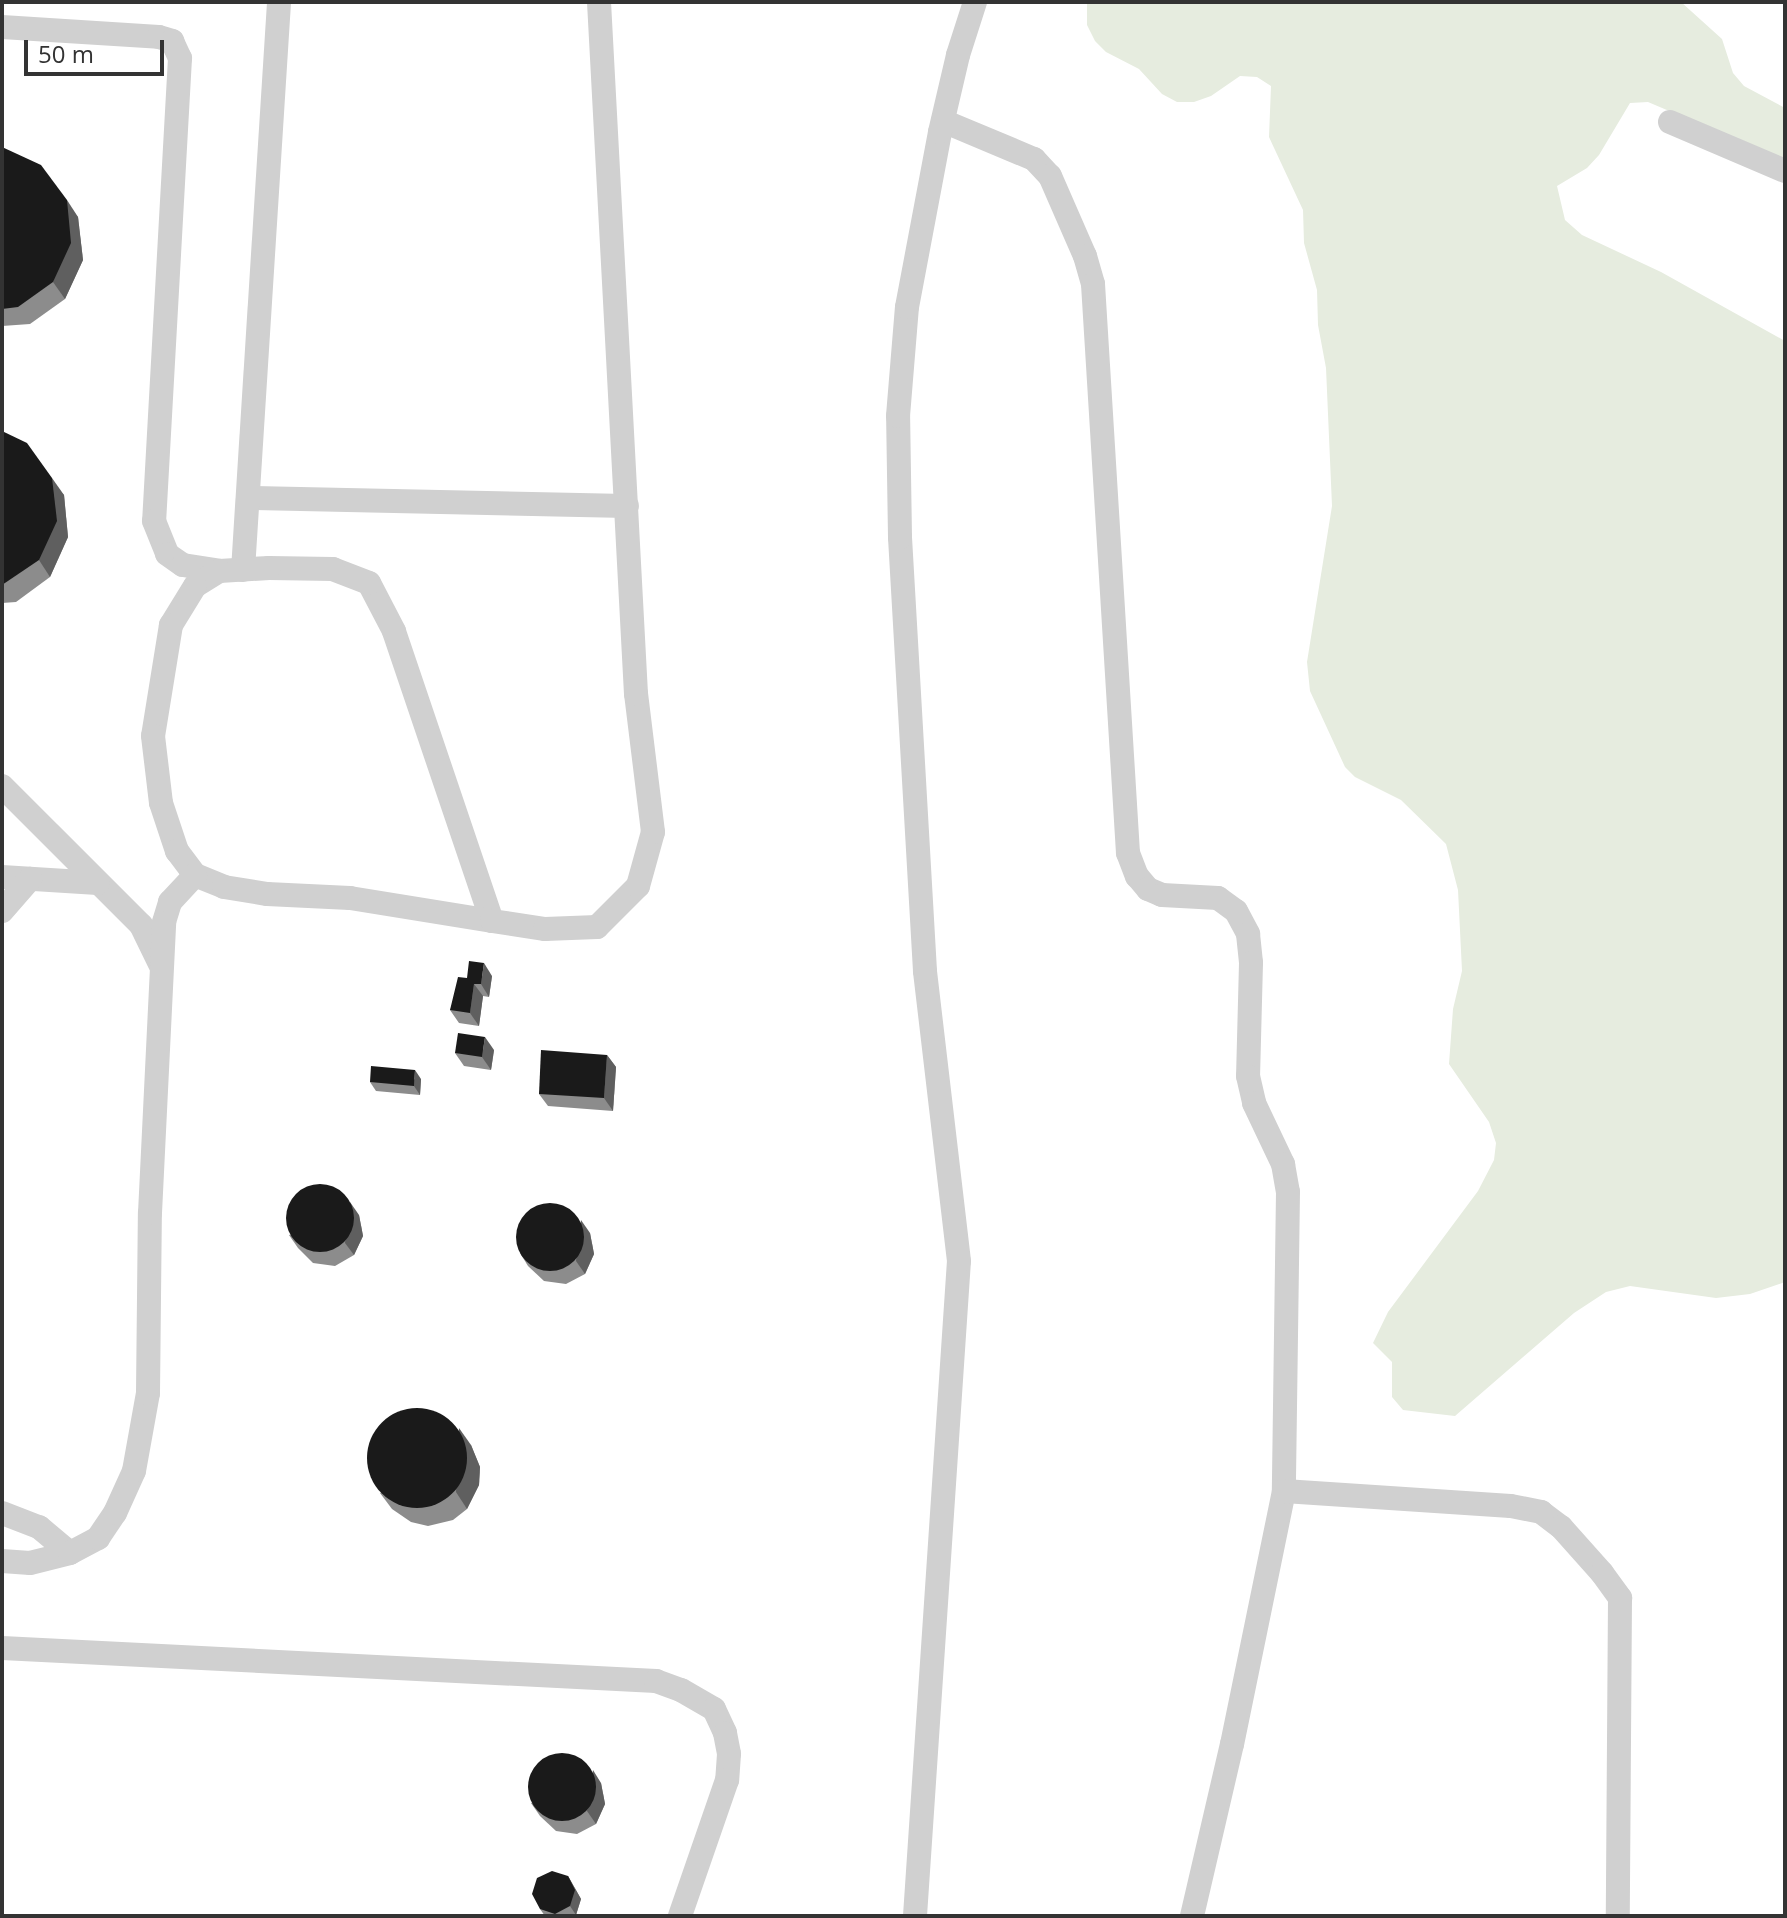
<!DOCTYPE html>
<style>
body{margin:0}
#map{position:relative;width:1787px;height:1918px;overflow:hidden;background:#fff;font-family:"Open Sans",sans-serif}
div>[style]{position:absolute}
.green>*{inset:0;background:#e6ecdf}
.minor>*{height:24px;margin:-12px;padding:0 12px;transform-origin:12px;border-radius:12px;background:#d0d0d0}
.wall>*{inset:0;background:#8c8c8c}
.shaded-wall>*{inset:0;background:#5f5f5f}
.building>*{inset:0;background:#1a1a1a}
.round{border-radius:50%}
span{translate:-50% -50%;white-space:nowrap;text-align:center;line-height:1.15;-webkit-text-stroke:8px #fff;paint-order:stroke}
.frame{position:absolute;inset:0;border:4px solid #333;pointer-events:none}
.scale{position:absolute;left:24px;top:40px;width:140px;height:36px;box-sizing:border-box;border:4px solid #333;border-top:0;padding-left:10px;font-size:24px;line-height:28px;white-space:nowrap;color:#333;-webkit-text-stroke:6px #fff;paint-order:stroke}
</style>
<div id="map">
<div class="green">
<div style="clip-path:polygon(1087px 2px,1681px 2px,1722px 39px,1733px 73px,1744px 86px,1785px 108px,1785px 160px,1648px 102px,1630px 103px,1599px 155px,1587px 168px,1557px 186px,1565px 220px,1582px 235px,1661px 272px,1785px 341px,1785px 1282px,1750px 1294px,1716px 1298px,1630px 1286px,1606px 1292px,1574px 1313px,1455px 1416px,1403px 1410px,1392px 1397px,1392px 1362px,1373px 1343px,1388px 1312px,1478px 1191px,1494px 1160px,1496px 1143px,1489px 1122px,1449px 1064px,1453px 1009px,1462px 971px,1458px 890px,1446px 844px,1401px 800px,1355px 777px,1345px 767px,1310px 691px,1307px 662px,1332px 506px,1326px 368px,1318px 325px,1317px 290px,1304px 243px,1303px 210px,1269px 137px,1271px 86px,1257px 77px,1240px 76px,1211px 96px,1194px 102px,1177px 102px,1162px 94px,1139px 69px,1106px 52px,1095px 41px,1087px 25px)"></div>
</div>
<div class="minor">
<div style="left:2px;top:27px;width:157px;rotate:3.6deg"></div>
<div style="left:159px;top:37px;width:14px;rotate:17deg"></div>
<div style="left:172px;top:41px;width:19px;rotate:65deg"></div>
<div style="left:180px;top:58px;width:464px;rotate:93.2deg"></div>
<div style="left:154px;top:521px;width:35px;rotate:68deg"></div>
<div style="left:167px;top:554px;width:19px;rotate:35deg"></div>
<div style="left:183px;top:565px;width:36px;rotate:9deg"></div>
<div style="left:943px;top:121px;width:99px;rotate:22.7deg"></div>
<div style="left:1034px;top:159px;width:23px;rotate:47deg"></div>
<div style="left:1050px;top:176px;width:87px;rotate:66.4deg"></div>
<div style="left:1085px;top:256px;width:29px;rotate:74deg"></div>
<div style="left:1093px;top:284px;width:570px;rotate:86.48deg"></div>
<div style="left:1128px;top:853px;width:25px;rotate:69deg"></div>
<div style="left:1137px;top:876px;width:17px;rotate:50deg"></div>
<div style="left:1148px;top:889px;width:15px;rotate:23deg"></div>
<div style="left:1162px;top:895px;width:56px;rotate:3.1deg"></div>
<div style="left:1218px;top:898px;width:22px;rotate:36deg"></div>
<div style="left:1236px;top:911px;width:26px;rotate:62deg"></div>
<div style="left:1248px;top:934px;width:29px;rotate:84deg"></div>
<div style="left:1251px;top:963px;width:113px;rotate:91.5deg"></div>
<div style="left:1248px;top:1076px;width:28px;rotate:77deg"></div>
<div style="left:1254px;top:1103px;width:68px;rotate:64.6deg"></div>
<div style="left:1283px;top:1164px;width:28px;rotate:80deg"></div>
<div style="left:1288px;top:1192px;width:299px;rotate:90.8deg"></div>
<div style="left:1284px;top:1491px;width:258px;rotate:101.6deg"></div>
<div style="left:1232px;top:1744px;width:177px;rotate:103.1deg"></div>
<div style="left:1670px;top:122px;width:125px;rotate:23.1deg"></div>
<div style="left:250px;top:498px;width:377px;rotate:1.2deg"></div>
<div style="left:243px;top:570px;width:569px;rotate:-86.37deg"></div>
<div style="left:2px;top:786px;width:197px;rotate:45deg"></div>
<div style="left:141px;top:925px;width:43px;rotate:64deg"></div>
<div style="left:2px;top:877px;width:96px;rotate:3.6deg"></div>
<div style="left:2px;top:911px;width:43px;rotate:-48.8deg"></div>
<div style="left:492px;top:921px;width:306px;rotate:-108.7deg"></div>
<div style="left:394px;top:631px;width:54px;rotate:-117.5deg"></div>
<div style="left:369px;top:583px;width:39px;rotate:-159deg"></div>
<div style="left:333px;top:569px;width:64px;rotate:-179.1deg"></div>
<div style="left:269px;top:568px;width:50px;rotate:176.6deg"></div>
<div style="left:219px;top:571px;width:28px;rotate:148deg"></div>
<div style="left:195px;top:586px;width:46px;rotate:121.6deg"></div>
<div style="left:171px;top:625px;width:112px;rotate:99.2deg"></div>
<div style="left:153px;top:736px;width:67px;rotate:83.2deg"></div>
<div style="left:161px;top:803px;width:51px;rotate:71.6deg"></div>
<div style="left:177px;top:851px;width:30px;rotate:53deg"></div>
<div style="left:195px;top:875px;width:31px;rotate:22deg"></div>
<div style="left:224px;top:887px;width:44px;rotate:9.2deg"></div>
<div style="left:267px;top:894px;width:83px;rotate:2.8deg"></div>
<div style="left:350px;top:898px;width:144px;rotate:9.2deg"></div>
<div style="left:492px;top:921px;width:54px;rotate:8.6deg"></div>
<div style="left:545px;top:929px;width:52px;rotate:-2.2deg"></div>
<div style="left:597px;top:927px;width:58px;rotate:-45deg"></div>
<div style="left:638px;top:886px;width:56px;rotate:-74.5deg"></div>
<div style="left:653px;top:832px;width:139px;rotate:-97deg"></div>
<div style="left:636px;top:694px;width:693px;rotate:-93.06deg"></div>
<div style="left:1284px;top:1491px;width:227px;rotate:3.8deg"></div>
<div style="left:1511px;top:1506px;width:31px;rotate:11deg"></div>
<div style="left:1541px;top:1512px;width:25px;rotate:37deg"></div>
<div style="left:1561px;top:1527px;width:62px;rotate:48.3deg"></div>
<div style="left:1602px;top:1573px;width:31px;rotate:54deg"></div>
<div style="left:1620px;top:1598px;width:318px;rotate:90.4deg"></div>
<div style="left:2px;top:1513px;width:40px;rotate:21deg"></div>
<div style="left:39px;top:1527px;width:40px;rotate:40deg"></div>
<div style="left:2px;top:1561px;width:28px;rotate:4deg"></div>
<div style="left:30px;top:1563px;width:41px;rotate:-14deg"></div>
<div style="left:70px;top:1553px;width:32px;rotate:-28deg"></div>
<div style="left:98px;top:1538px;width:30px;rotate:-56deg"></div>
<div style="left:115px;top:1513px;width:46px;rotate:-65.7deg"></div>
<div style="left:134px;top:1471px;width:79px;rotate:-79.8deg"></div>
<div style="left:148px;top:1393px;width:180px;rotate:-89.4deg"></div>
<div style="left:150px;top:1213px;width:291px;rotate:-87.2deg"></div>
<div style="left:164px;top:922px;width:21px;rotate:-73deg"></div>
<div style="left:170px;top:902px;width:37px;rotate:-47deg"></div>
<div style="left:2px;top:1648px;width:655px;rotate:2.89deg"></div>
<div style="left:656px;top:1681px;width:27px;rotate:20deg"></div>
<div style="left:681px;top:1690px;width:38px;rotate:30deg"></div>
<div style="left:714px;top:1709px;width:26px;rotate:65deg"></div>
<div style="left:725px;top:1733px;width:21px;rotate:79deg"></div>
<div style="left:729px;top:1754px;width:26px;rotate:94deg"></div>
<div style="left:727px;top:1780px;width:144px;rotate:109.1deg"></div>
<div style="left:915px;top:1916px;width:656px;rotate:-86.16deg"></div>
<div style="left:959px;top:1261px;width:292px;rotate:-96.7deg"></div>
<div style="left:925px;top:971px;width:435px;rotate:-93.3deg"></div>
<div style="left:900px;top:537px;width:121px;rotate:-90.9deg"></div>
<div style="left:898px;top:416px;width:109px;rotate:-85.3deg"></div>
<div style="left:907px;top:307px;width:178px;rotate:-79.3deg"></div>
<div style="left:940px;top:132px;width:79px;rotate:-76.8deg"></div>
<div style="left:958px;top:55px;width:56px;rotate:-72.2deg"></div>
</div>
<div class="wall">
<div style="clip-path:polygon(2px 147px,78px 217px,83px 260px,65px 299px,30px 324px,2px 326px)"></div>
<div style="clip-path:polygon(2px 431px,64px 495px,68px 537px,50px 577px,16px 602px,2px 603px)"></div>
<div style="clip-path:polygon(492px 976px,489px 997px,483px 996px,479px 1026px,459px 1023px,450px 1010px,467px 978px)"></div>
<div style="clip-path:polygon(494px 1050px,491px 1070px,464px 1066px,455px 1053px)"></div>
<div style="clip-path:polygon(607px 1055px,616px 1067px,613px 1111px,548px 1106px,539px 1094px)"></div>
<div style="clip-path:polygon(421px 1079px,420px 1095px,376px 1091px,370px 1082px)"></div>
<div style="clip-path:polygon(359px 1215px,363px 1236px,354px 1255px,335px 1266px,313px 1263px,298px 1248px,289px 1235px)"></div>
<div style="clip-path:polygon(590px 1233px,594px 1254px,585px 1274px,566px 1284px,544px 1281px,528px 1266px,520px 1253px)"></div>
<div style="clip-path:polygon(471px 1445px,480px 1467px,479px 1485px,467px 1509px,453px 1520px,428px 1526px,411px 1522px,392px 1509px,380px 1493px)"></div>
<div style="clip-path:polygon(601px 1783px,605px 1804px,596px 1824px,577px 1834px,556px 1831px,540px 1816px,531px 1803px)"></div>
<div style="clip-path:polygon(568px 1876px,581px 1899px,576px 1915px,574px 1916px,545px 1916px,540px 1909px)"></div>
</div>
<div class="shaded-wall">
<div style="clip-path:polygon(67px 200px,78px 217px,83px 260px,65px 299px,53px 282px)"></div>
<div style="clip-path:polygon(52px 478px,64px 495px,68px 537px,50px 577px,39px 560px)"></div>
<div style="clip-path:polygon(484px 963px,492px 976px,489px 997px,481px 984px)"></div>
<div style="clip-path:polygon(474px 984px,483px 996px,479px 1026px,470px 1013px)"></div>
<div style="clip-path:polygon(485px 1037px,494px 1050px,491px 1070px,482px 1057px)"></div>
<div style="clip-path:polygon(607px 1055px,616px 1067px,613px 1111px,604px 1098px)"></div>
<div style="clip-path:polygon(415px 1070px,421px 1079px,420px 1095px,414px 1086px)"></div>
<div style="clip-path:polygon(350px 1202px,359px 1215px,363px 1236px,354px 1255px,345px 1243px)"></div>
<div style="clip-path:polygon(581px 1220px,590px 1233px,594px 1254px,585px 1274px,576px 1261px)"></div>
<div style="clip-path:polygon(459px 1428px,471px 1445px,480px 1467px,479px 1485px,467px 1509px,456px 1492px)"></div>
<div style="clip-path:polygon(593px 1770px,601px 1783px,605px 1804px,596px 1824px,587px 1811px)"></div>
<div style="clip-path:polygon(568px 1876px,581px 1899px,576px 1915px,570px 1906px)"></div>
</div>
<div class="building">
<div style="clip-path:polygon(2px 147px,41px 165px,67px 200px,71px 243px,53px 282px,18px 307px,2px 309px)"></div>
<div style="clip-path:polygon(2px 431px,27px 443px,52px 478px,57px 521px,39px 560px,2px 585px)"></div>
<div style="clip-path:polygon(469px 961px,484px 963px,481px 984px,474px 984px,470px 1013px,450px 1010px,458px 977px,467px 978px)"></div>
<div style="clip-path:polygon(458px 1033px,485px 1037px,482px 1057px,455px 1053px)"></div>
<div style="clip-path:polygon(541px 1050px,607px 1055px,604px 1098px,539px 1094px)"></div>
<div style="clip-path:polygon(371px 1066px,415px 1070px,414px 1086px,370px 1082px)"></div>
<div class="round" style="left:286px;top:1184px;width:68px;height:68px"></div>
<div class="round" style="left:516px;top:1203px;width:68px;height:68px"></div>
<div class="round" style="left:367px;top:1408px;width:100px;height:100px"></div>
<div class="round" style="left:528px;top:1753px;width:68px;height:68px"></div>
<div style="clip-path:polygon(552px 1871px,568px 1876px,575px 1890px,570px 1906px,555px 1914px,540px 1909px,532px 1894px,537px 1878px)"></div>
</div>
<div class="frame"></div>
<div class="scale">50 m</div>
</div>
